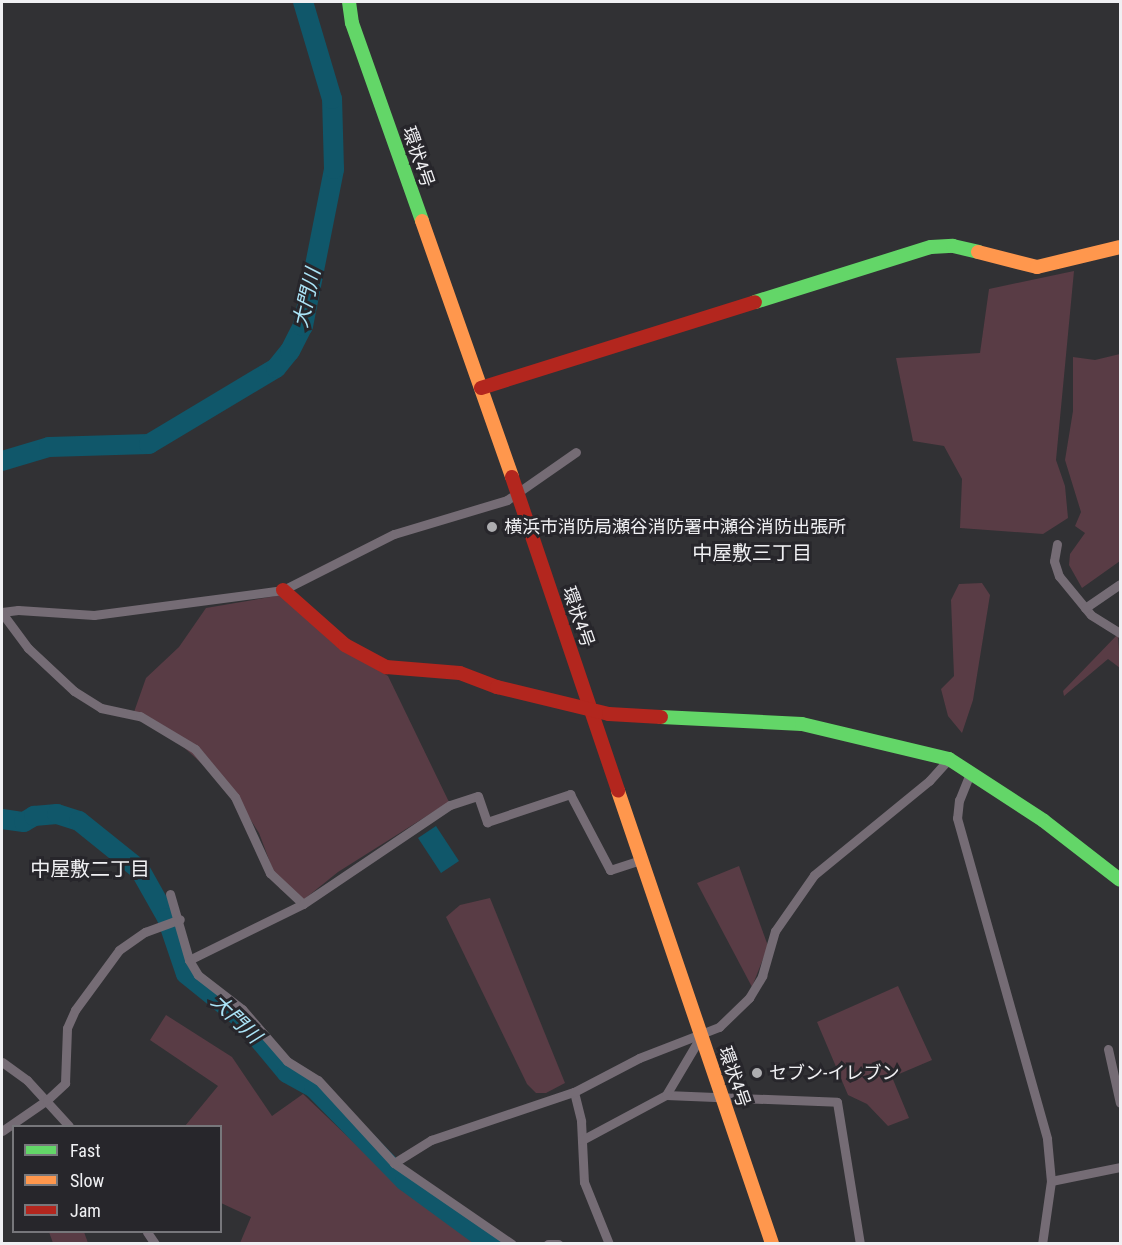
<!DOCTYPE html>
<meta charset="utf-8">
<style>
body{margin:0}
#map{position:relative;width:1122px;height:1245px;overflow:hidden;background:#313134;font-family:"Roboto Condensed","Noto Sans JP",sans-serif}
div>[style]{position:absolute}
.green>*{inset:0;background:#593c45}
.water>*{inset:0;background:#10576a}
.river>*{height:20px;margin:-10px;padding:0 10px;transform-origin:10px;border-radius:10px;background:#10576a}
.street>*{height:9px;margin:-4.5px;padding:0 4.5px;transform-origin:4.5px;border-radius:4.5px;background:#756c75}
.fast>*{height:14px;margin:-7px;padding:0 7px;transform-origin:7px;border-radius:7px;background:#63d668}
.slow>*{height:14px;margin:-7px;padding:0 7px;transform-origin:7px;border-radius:7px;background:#ff974d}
.jam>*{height:14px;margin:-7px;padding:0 7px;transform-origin:7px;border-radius:7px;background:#b3261e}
.dots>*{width:16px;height:16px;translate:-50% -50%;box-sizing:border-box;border:3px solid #27262b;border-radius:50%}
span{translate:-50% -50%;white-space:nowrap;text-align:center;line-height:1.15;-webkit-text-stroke:6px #27262b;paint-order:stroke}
.street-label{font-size:18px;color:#f0f0f3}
.poi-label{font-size:18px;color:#f0f0f3}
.left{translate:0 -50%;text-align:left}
.water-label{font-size:20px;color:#abe4f7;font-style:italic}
.neighbourhood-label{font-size:20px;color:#f0f0f3}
.frame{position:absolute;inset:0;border:3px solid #f0f0f3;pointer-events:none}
.legend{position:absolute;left:12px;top:1125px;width:210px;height:108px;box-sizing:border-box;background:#27262b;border:2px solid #77777b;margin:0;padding:8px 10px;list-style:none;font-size:18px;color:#f0f0f3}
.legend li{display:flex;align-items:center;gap:12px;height:30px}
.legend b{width:30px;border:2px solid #77777b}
</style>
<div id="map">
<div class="green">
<div style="clip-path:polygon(1074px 271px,1056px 460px,1065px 486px,1068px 518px,1043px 534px,960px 528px,962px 479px,944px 446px,913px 441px,896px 358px,980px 353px,989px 289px)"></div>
<div style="clip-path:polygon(1120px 354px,1120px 561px,1082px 588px,1069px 565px,1070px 554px,1085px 533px,1075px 526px,1081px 512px,1065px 460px,1073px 411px,1073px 357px,1095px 360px)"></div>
<div style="clip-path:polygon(982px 583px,990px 595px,973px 700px,962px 733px,948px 716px,941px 689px,954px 676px,951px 600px,959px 584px)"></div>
<div style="clip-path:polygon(282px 595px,335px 645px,388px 676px,449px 802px,338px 872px,302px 901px,280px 889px,259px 833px,232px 791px,178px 742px,134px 712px,146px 678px,179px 647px,206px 608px)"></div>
<div style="clip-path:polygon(1118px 634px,1120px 668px,1108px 659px,1064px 696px,1063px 691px)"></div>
<div style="clip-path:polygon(739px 866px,768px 946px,752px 987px,697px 883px)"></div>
<div style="clip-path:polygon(490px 898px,565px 1083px,546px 1093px,536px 1093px,527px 1084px,446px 917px,460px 905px)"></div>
<div style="clip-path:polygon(898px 986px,932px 1060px,892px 1077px,909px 1118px,888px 1126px,867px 1104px,848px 1095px,817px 1022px)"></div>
<div style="clip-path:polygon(166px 1015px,232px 1057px,272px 1116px,303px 1094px,411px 1197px,484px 1243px,240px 1243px,251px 1217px,221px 1203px,220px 1126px,185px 1126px,218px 1086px,150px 1040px)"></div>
<div style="clip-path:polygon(49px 1232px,84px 1232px,88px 1243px,53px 1243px)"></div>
</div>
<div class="water">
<div style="clip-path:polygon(436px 826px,459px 861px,441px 873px,418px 838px)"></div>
</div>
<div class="river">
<div style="left:2px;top:461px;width:49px;rotate:-16.6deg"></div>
<div style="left:49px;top:447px;width:100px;rotate:-1.7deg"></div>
<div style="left:149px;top:444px;width:148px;rotate:-30.9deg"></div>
<div style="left:276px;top:368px;width:22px;rotate:-51deg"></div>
<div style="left:290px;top:351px;width:28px;rotate:-63deg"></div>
<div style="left:303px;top:326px;width:160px;rotate:-78.8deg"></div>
<div style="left:334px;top:169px;width:70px;rotate:-91.6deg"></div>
<div style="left:332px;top:99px;width:101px;rotate:-106.6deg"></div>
<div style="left:2px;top:819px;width:22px;rotate:8deg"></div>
<div style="left:24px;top:822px;width:12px;rotate:-31deg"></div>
<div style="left:34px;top:816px;width:23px;rotate:-5deg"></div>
<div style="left:57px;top:814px;width:23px;rotate:18deg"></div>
<div style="left:79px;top:821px;width:78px;rotate:38.8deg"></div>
<div style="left:140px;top:870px;width:55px;rotate:60.6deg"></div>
<div style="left:167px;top:918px;width:59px;rotate:71.3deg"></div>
<div style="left:186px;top:974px;width:72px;rotate:38.8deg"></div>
<div style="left:242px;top:1019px;width:70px;rotate:50.2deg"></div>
<div style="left:287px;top:1073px;width:31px;rotate:29deg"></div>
<div style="left:314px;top:1088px;width:130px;rotate:45.6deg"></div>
<div style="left:405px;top:1181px;width:107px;rotate:36.2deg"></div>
</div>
<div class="street">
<div style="left:1057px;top:544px;width:17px;rotate:100deg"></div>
<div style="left:1054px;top:561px;width:16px;rotate:72deg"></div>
<div style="left:1059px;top:576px;width:50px;rotate:50.6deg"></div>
<div style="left:1091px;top:615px;width:34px;rotate:32deg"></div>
<div style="left:1085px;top:608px;width:42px;rotate:-34.4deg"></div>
<div style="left:2px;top:612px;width:16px;rotate:-7deg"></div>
<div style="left:18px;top:610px;width:76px;rotate:3.8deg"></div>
<div style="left:94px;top:615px;width:191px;rotate:-7.5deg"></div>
<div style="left:283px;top:590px;width:124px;rotate:-26.8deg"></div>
<div style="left:394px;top:534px;width:118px;rotate:-16.7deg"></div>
<div style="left:507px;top:500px;width:84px;rotate:-34.8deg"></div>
<div style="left:2px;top:613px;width:44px;rotate:53.4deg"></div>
<div style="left:28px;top:648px;width:63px;rotate:43.1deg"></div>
<div style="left:74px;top:691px;width:32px;rotate:32deg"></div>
<div style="left:101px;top:708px;width:40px;rotate:12deg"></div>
<div style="left:140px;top:716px;width:64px;rotate:31deg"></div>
<div style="left:195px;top:749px;width:62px;rotate:50.2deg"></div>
<div style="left:235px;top:797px;width:84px;rotate:65.3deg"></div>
<div style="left:270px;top:873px;width:45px;rotate:43.2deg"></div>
<div style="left:971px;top:771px;width:31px;rotate:112deg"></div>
<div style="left:959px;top:800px;width:18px;rotate:96deg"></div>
<div style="left:957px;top:818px;width:333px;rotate:74.3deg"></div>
<div style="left:1047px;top:1139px;width:42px;rotate:84.6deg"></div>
<div style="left:1051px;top:1181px;width:64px;rotate:98.1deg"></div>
<div style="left:170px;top:894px;width:69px;rotate:73.9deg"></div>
<div style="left:189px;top:960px;width:17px;rotate:59deg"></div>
<div style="left:198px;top:975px;width:56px;rotate:37.7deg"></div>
<div style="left:242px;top:1009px;width:69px;rotate:49.1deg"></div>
<div style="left:287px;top:1061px;width:36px;rotate:32deg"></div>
<div style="left:318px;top:1080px;width:113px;rotate:47.5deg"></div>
<div style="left:394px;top:1163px;width:143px;rotate:34.5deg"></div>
<div style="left:189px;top:960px;width:127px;rotate:-26.2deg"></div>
<div style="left:303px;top:904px;width:177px;rotate:-34deg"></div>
<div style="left:450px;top:805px;width:29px;rotate:-18deg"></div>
<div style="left:478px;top:796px;width:28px;rotate:71deg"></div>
<div style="left:487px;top:822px;width:88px;rotate:-18.6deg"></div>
<div style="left:570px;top:794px;width:86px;rotate:62.2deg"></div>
<div style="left:610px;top:870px;width:33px;rotate:-18deg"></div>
<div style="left:1108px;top:1049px;width:55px;rotate:77.5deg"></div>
<div style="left:2px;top:1062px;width:31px;rotate:36deg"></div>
<div style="left:27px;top:1080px;width:62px;rotate:47.6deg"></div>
<div style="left:574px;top:1092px;width:30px;rotate:76deg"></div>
<div style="left:581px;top:1121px;width:61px;rotate:87.2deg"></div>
<div style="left:584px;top:1182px;width:67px;rotate:68deg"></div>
<div style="left:666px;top:1095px;width:171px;rotate:2.3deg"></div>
<div style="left:837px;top:1102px;width:144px;rotate:80.8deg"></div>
<div style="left:2px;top:1131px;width:55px;rotate:-34.6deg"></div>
<div style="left:47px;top:1100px;width:25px;rotate:-43deg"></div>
<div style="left:65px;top:1083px;width:55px;rotate:-87.9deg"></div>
<div style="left:67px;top:1028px;width:20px;rotate:-66deg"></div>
<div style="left:75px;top:1010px;width:74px;rotate:-53.7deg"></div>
<div style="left:119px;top:950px;width:32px;rotate:-35deg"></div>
<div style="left:145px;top:932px;width:37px;rotate:-20deg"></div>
<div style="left:582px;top:1140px;width:95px;rotate:-28.2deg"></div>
<div style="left:666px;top:1095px;width:69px;rotate:-59.3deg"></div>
<div style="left:394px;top:1163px;width:44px;rotate:-31.9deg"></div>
<div style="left:431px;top:1140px;width:151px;rotate:-18.6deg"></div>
<div style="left:574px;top:1092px;width:73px;rotate:-27.6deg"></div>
<div style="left:639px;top:1058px;width:86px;rotate:-21.2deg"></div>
<div style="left:719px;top:1027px;width:42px;rotate:-44deg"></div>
<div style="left:749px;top:998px;width:26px;rotate:-59deg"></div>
<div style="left:762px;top:976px;width:47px;rotate:-73.9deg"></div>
<div style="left:775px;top:931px;width:68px;rotate:-55.1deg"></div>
<div style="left:814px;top:875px;width:149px;rotate:-39.3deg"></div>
<div style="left:929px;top:781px;width:30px;rotate:-48deg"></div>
<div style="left:1051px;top:1181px;width:70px;rotate:-11.5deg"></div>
<div style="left:147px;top:1232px;width:14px;rotate:56deg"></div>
<div style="left:548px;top:1244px;width:10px"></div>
</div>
<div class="fast">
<div style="left:349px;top:2px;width:21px;rotate:82deg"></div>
<div style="left:352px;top:23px;width:210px;rotate:70.5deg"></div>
<div style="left:755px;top:302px;width:184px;rotate:-17.4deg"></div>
<div style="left:931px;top:247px;width:22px;rotate:-3deg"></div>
<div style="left:953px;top:246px;width:26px;rotate:13deg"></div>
<div style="left:661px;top:717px;width:141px;rotate:2.8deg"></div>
<div style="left:802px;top:724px;width:151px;rotate:13.4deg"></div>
<div style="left:949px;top:759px;width:113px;rotate:33.1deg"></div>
<div style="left:1044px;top:821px;width:96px;rotate:37.8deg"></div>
</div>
<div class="slow">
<div style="left:422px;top:221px;width:271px;rotate:70.6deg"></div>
<div style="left:978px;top:252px;width:61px;rotate:14.3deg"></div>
<div style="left:1037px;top:267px;width:85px;rotate:-13.5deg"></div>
<div style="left:618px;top:791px;width:478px;rotate:71.2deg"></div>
</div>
<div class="jam">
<div style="left:481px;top:388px;width:287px;rotate:-17.4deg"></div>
<div style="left:512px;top:477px;width:331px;rotate:71.3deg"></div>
<div style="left:283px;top:590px;width:83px;rotate:41.6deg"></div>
<div style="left:345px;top:645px;width:47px;rotate:28.2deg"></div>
<div style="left:386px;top:667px;width:74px;rotate:4.6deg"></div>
<div style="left:460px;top:673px;width:40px;rotate:21deg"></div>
<div style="left:497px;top:687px;width:115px;rotate:13.6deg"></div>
<div style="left:609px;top:714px;width:52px;rotate:3.3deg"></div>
</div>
<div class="dots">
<div style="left:492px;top:527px;background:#adadb0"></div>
<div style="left:757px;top:1073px;background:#adadb0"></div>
</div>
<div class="street-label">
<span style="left:418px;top:157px;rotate:71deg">環状4号</span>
<span style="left:578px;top:617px;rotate:71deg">環状4号</span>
<span style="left:734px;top:1077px;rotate:71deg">環状4号</span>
</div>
<div class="poi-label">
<span class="left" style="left:504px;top:527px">横浜市消防局瀬谷消防署中瀬谷消防出張所</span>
<span class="left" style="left:769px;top:1073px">セブン-イレブン</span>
</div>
<div class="water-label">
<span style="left:307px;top:298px;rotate:-77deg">大門川</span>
<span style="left:236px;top:1019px;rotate:44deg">大門川</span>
</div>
<div class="neighbourhood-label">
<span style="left:752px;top:553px">中屋敷三丁目</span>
<span style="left:90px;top:869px">中屋敷二丁目</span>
</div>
<div class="frame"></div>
<ul class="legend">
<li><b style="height:8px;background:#63d668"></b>Fast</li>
<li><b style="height:8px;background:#ff974d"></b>Slow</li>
<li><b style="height:8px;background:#b3261e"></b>Jam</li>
</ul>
</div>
